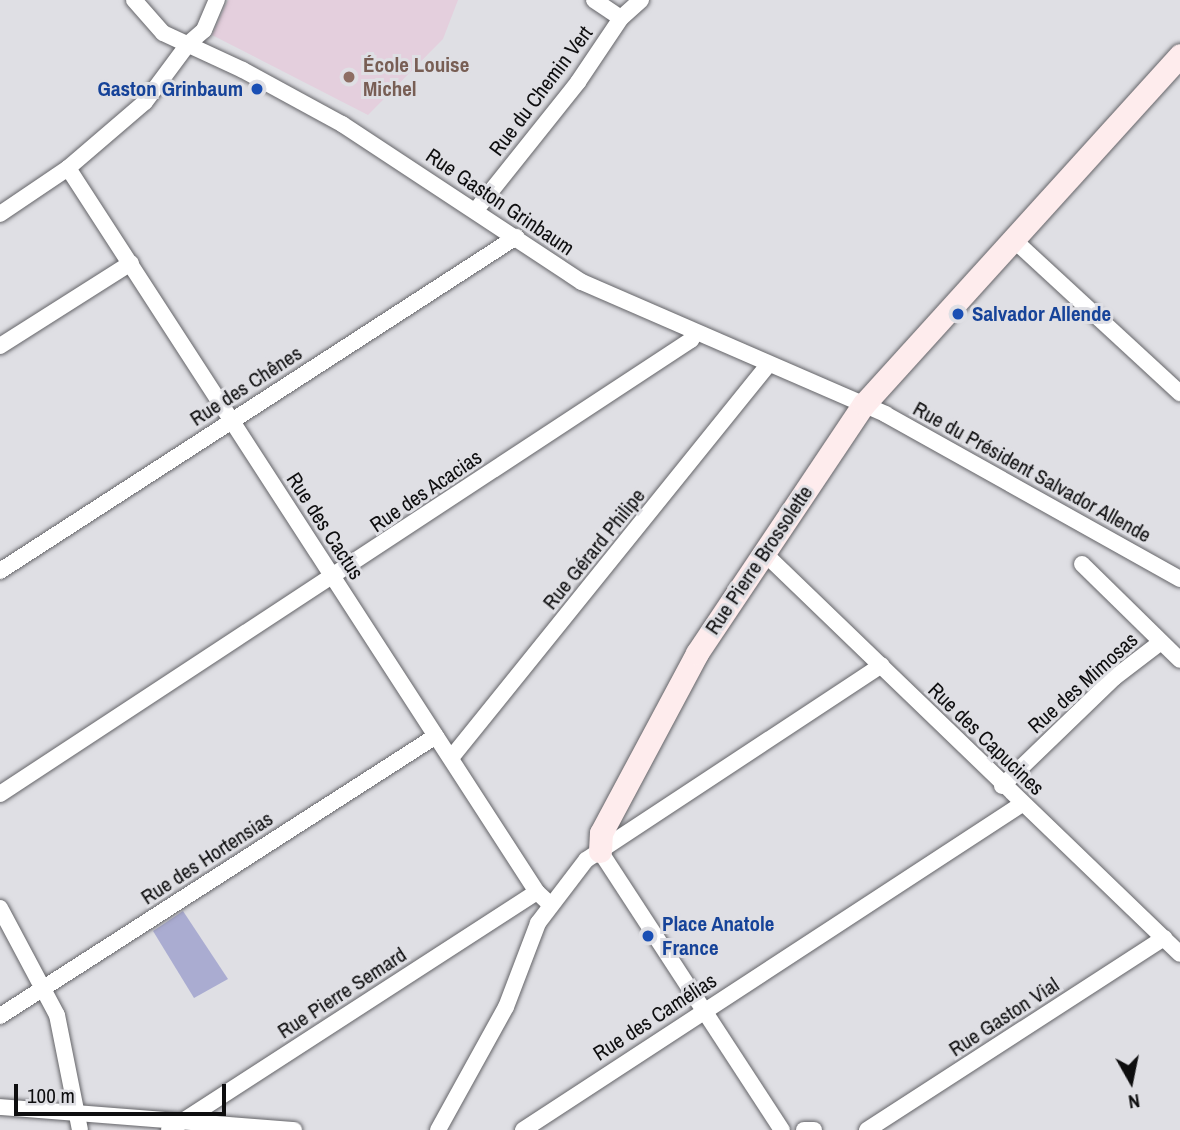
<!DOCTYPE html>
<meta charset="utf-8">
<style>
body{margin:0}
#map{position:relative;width:1180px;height:1130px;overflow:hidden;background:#dfdfe4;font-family:"Archivo Narrow",sans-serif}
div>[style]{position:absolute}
.education>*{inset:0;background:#e4cfdd}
.green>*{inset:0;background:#aaacd1}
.roads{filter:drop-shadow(0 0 2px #646468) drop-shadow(0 0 2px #646468)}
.street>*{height:16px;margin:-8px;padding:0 8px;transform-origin:8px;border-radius:8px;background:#fff}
.secondary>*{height:23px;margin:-11.5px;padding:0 11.5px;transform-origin:11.5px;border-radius:11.5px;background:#feeced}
.dots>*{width:19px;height:19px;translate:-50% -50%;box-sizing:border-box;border:4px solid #dfdfe4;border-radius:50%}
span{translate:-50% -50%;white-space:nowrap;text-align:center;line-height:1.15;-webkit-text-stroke:6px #dfdfe4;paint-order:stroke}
.education-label{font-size:21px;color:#785e54;font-weight:700}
.left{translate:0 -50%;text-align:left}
.transit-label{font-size:21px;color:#164399;font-weight:700}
.right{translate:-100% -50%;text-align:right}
.street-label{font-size:21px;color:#0e0e0f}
.north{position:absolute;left:1096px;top:1046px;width:70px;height:70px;-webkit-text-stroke:5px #dfdfe4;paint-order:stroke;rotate:171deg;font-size:19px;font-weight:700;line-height:28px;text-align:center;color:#0e0e0f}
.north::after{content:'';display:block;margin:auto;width:24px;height:32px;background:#0e0e0f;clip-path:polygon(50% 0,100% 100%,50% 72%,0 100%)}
.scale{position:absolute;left:14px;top:1084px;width:212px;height:32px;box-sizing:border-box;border:4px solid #0e0e0f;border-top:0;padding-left:9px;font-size:21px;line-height:24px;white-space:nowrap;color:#0e0e0f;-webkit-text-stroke:5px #dfdfe4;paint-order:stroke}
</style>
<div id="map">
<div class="education">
<div style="clip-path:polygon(228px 0,458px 0,443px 39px,368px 115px,212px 35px)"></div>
</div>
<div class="green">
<div style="clip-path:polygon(183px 911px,228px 979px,194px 998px,153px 931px)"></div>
</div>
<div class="roads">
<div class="street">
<div style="left:134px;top:0;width:44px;rotate:48.7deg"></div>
<div style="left:163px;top:33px;width:88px;rotate:24.8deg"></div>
<div style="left:243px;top:70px;width:113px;rotate:28.6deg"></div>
<div style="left:342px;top:124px;width:287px;rotate:33.4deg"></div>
<div style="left:582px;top:282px;width:331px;rotate:23.5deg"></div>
<div style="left:885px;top:414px;width:338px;rotate:29.2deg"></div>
<div style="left:594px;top:0;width:32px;rotate:34deg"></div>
<div style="left:68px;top:168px;width:863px;rotate:57.07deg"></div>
<div style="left:537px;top:892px;width:18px;rotate:43deg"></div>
<div style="left:476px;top:210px;width:164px;rotate:-51.4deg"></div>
<div style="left:578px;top:82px;width:77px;rotate:-56.1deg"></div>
<div style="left:621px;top:18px;width:27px;rotate:-42deg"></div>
<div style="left:0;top:214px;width:82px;rotate:-34.1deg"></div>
<div style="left:68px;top:168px;width:101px;rotate:-40.6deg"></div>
<div style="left:145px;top:102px;width:72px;rotate:-53.4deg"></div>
<div style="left:188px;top:44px;width:21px;rotate:-41deg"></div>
<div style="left:204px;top:30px;width:33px;rotate:-67deg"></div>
<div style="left:1014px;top:240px;width:226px;rotate:42.7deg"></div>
<div style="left:0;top:346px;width:155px;rotate:-32.4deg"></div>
<div style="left:763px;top:552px;width:579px;rotate:43.95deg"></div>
<div style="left:1082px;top:564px;width:137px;rotate:44.4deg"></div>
<div style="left:0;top:571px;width:615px;rotate:-32.91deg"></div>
<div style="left:451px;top:758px;width:505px;rotate:-51.11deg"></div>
<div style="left:1002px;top:786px;width:156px;rotate:-44deg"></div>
<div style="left:1114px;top:678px;width:59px;rotate:-37.5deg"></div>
<div style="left:0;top:794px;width:827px;rotate:-33.31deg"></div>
<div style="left:691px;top:340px;width:8px;rotate:-60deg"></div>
<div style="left:600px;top:851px;width:333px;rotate:56.9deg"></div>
<div style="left:0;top:908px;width:121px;rotate:62deg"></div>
<div style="left:57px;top:1015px;width:117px;rotate:78.7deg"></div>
<div style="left:0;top:1016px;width:518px;rotate:-32.71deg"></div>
<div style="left:0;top:1107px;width:295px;rotate:4.5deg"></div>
<div style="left:169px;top:1130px;width:438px;rotate:-32.9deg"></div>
<div style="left:438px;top:1130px;width:141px;rotate:-61.1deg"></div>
<div style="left:506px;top:1007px;width:90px;rotate:-69.1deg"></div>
<div style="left:538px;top:923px;width:79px;rotate:-52.7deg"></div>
<div style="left:586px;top:860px;width:354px;rotate:-33.4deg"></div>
<div style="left:523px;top:1130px;width:596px;rotate:-33.16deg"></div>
<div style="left:804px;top:1130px;width:10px"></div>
<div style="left:867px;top:1130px;width:354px;rotate:-32.9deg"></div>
</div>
<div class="secondary">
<div style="left:600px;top:851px;width:18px;rotate:-87deg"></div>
<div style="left:601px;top:833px;width:204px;rotate:-61.9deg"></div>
<div style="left:697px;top:653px;width:300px;rotate:-56.2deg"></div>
<div style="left:864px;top:404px;width:471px;rotate:-47.8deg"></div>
</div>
</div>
<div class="dots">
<div style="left:349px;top:77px;background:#8d6e63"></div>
<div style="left:257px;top:89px;background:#1a4fb4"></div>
<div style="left:958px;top:314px;background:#1a4fb4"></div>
<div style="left:648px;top:936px;background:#1a4fb4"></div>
</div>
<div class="education-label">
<span class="left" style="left:363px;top:77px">École Louise<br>Michel</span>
</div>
<div class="transit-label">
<span class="right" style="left:243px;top:89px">Gaston Grinbaum</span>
<span class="left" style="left:972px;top:314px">Salvador Allende</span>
<span class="left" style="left:662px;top:936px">Place Anatole<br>France</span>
</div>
<div class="street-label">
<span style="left:541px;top:91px;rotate:-53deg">Rue du Chemin Vert</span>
<span style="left:500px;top:202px;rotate:34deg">Rue Gaston Grinbaum</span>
<span style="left:246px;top:386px;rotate:-33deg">Rue des Chênes</span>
<span style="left:1032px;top:472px;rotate:29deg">Rue du Président Salvador Allende</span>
<span style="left:426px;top:491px;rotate:-34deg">Rue des Acacias</span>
<span style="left:325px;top:526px;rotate:57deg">Rue des Cactus</span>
<span style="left:594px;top:549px;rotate:-51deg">Rue Gérard Philipe</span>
<span style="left:759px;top:560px;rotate:-56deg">Rue Pierre Brossolette</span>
<span style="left:1083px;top:683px;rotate:-42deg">Rue des Mimosas</span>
<span style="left:986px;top:739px;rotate:44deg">Rue des Capucines</span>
<span style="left:207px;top:858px;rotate:-33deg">Rue des Hortensias</span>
<span style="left:342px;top:993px;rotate:-33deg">Rue Pierre Semard</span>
<span style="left:655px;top:1017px;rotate:-33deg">Rue des Camélias</span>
<span style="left:1004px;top:1017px;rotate:-33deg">Rue Gaston Vial</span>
</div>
<div class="north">N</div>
<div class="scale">100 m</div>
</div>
